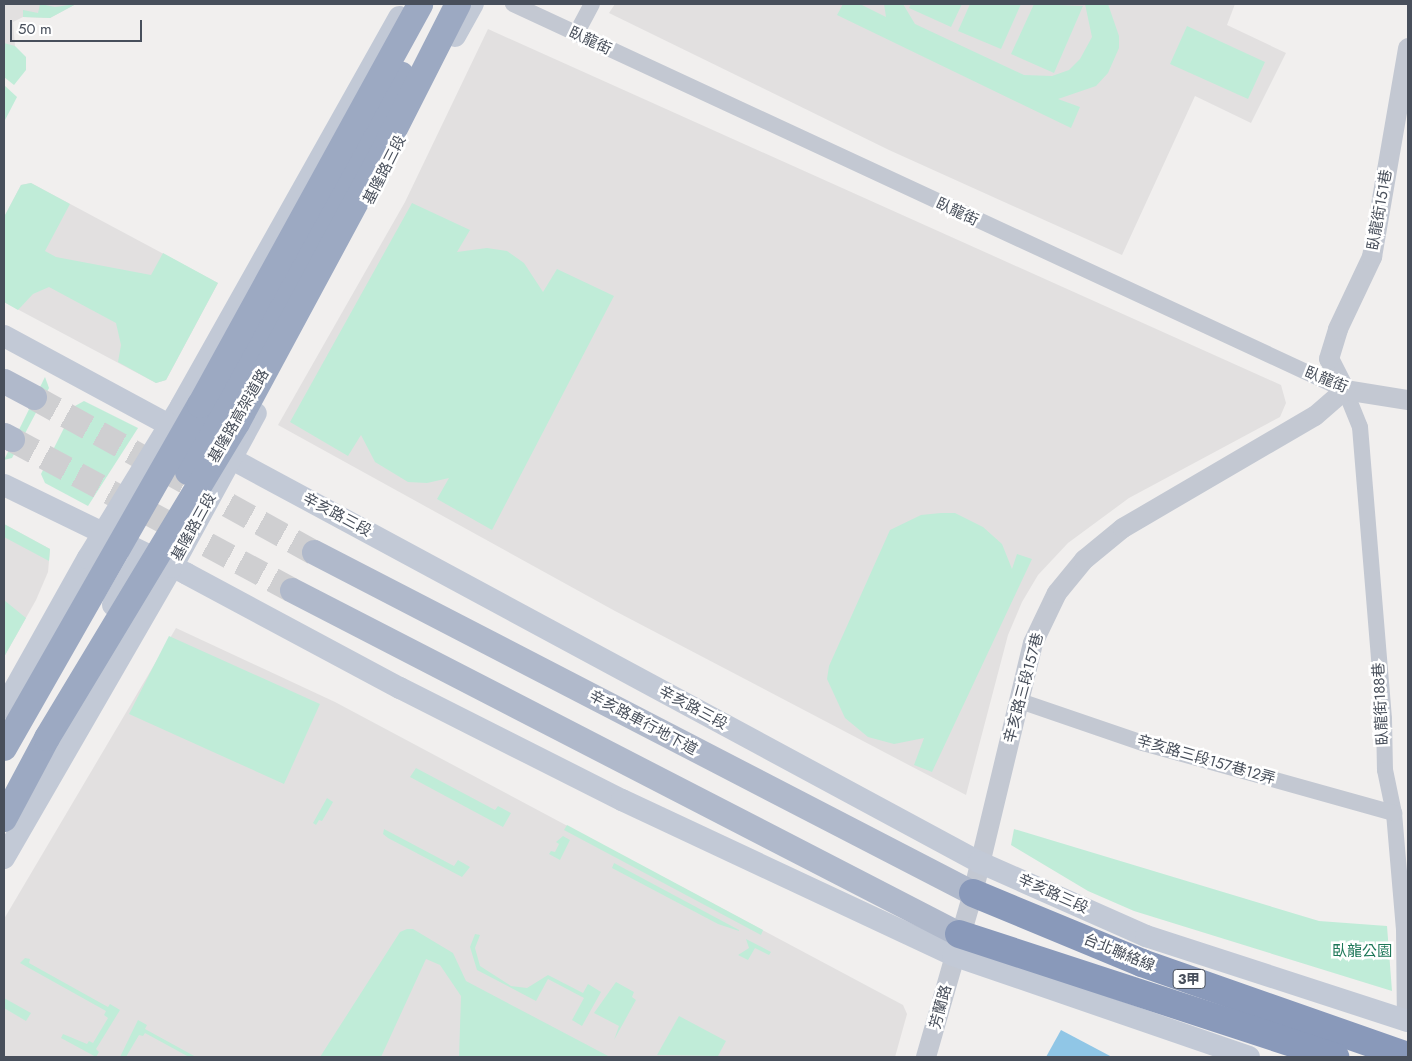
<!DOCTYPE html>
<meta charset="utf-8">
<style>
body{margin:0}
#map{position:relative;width:1412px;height:1061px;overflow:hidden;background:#f1efee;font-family:Jost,"Noto Sans TC",sans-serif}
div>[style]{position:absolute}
.education>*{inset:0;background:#e2e0e0}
.green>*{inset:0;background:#c0ecd8}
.water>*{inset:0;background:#90c6e6}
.primary-tunnel>*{height:25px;margin-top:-12.5px;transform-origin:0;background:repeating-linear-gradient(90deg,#cfcfd1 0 25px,transparent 0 37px)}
.minor>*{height:16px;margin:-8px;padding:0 8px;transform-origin:8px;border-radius:8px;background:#c3c8d2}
.tertiary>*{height:20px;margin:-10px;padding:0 10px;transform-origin:10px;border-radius:10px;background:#c3c8d2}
.secondary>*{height:22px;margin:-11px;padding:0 11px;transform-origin:11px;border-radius:11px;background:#c2c9d6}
.primary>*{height:25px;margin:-12.5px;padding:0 12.5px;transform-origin:12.5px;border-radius:12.5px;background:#b0b9cb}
.trunk>*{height:26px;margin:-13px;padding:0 13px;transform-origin:13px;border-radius:13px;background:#9ca9c2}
.motorway>*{height:28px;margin:-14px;padding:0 14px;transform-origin:14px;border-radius:14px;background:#8999ba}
span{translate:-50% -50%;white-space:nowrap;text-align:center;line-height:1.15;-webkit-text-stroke:5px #fff;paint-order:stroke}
.shield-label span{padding:1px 4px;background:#fff;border:1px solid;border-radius:4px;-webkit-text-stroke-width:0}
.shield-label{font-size:14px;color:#484f5b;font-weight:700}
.street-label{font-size:15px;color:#484f5b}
.park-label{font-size:15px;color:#1d7758}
.frame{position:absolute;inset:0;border:5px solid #484f5b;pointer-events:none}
.scale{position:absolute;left:10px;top:20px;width:132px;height:22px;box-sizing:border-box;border:2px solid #484f5b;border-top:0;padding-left:6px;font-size:15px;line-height:18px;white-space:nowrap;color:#484f5b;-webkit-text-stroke:4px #fff;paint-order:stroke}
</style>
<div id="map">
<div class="education">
<div style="clip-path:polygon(4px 4px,76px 4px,50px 18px,23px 17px,13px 22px,15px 46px,4px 75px)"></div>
<div style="clip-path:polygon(615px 4px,1235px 4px,1227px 25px,1286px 53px,1251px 123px,1195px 96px,1122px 255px,889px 150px,609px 13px)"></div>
<div style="clip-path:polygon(488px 29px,1281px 385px,1286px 403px,1280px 417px,1129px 498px,1068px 543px,1038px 575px,1022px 602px,1008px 635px,966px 795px,615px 611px,278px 425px,405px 202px)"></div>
<div style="clip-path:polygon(31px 183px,218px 283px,166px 380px,156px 383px,4px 302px,4px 217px,21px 185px)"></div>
<div style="clip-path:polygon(4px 524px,50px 549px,48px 572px,36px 600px,4px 657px)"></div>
<div style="clip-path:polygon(176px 628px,335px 702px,903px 1005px,907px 1014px,895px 1057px,4px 1057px,4px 919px)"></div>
</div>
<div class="green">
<div style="clip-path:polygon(40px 4px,55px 7px,76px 4px,50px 18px,23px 17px,23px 10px,38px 13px)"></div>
<div style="clip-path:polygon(843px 4px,860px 4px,886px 17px,884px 4px,903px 4px,915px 24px,1024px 75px,1052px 76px,1069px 70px,1080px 59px,1092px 37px,1085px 4px,1108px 4px,1119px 36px,1119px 48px,1108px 73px,1096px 86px,1058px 99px,1080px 107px,1071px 128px,837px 15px)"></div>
<div style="clip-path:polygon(911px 4px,962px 4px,951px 27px,909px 8px)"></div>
<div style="clip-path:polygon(970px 4px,1021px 4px,1001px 49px,958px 31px)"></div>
<div style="clip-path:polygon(1034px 4px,1083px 6px,1054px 73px,1011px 54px)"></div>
<div style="clip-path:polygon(1187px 26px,1265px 62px,1248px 99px,1170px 64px)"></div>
<div style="clip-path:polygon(4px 43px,15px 46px,26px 57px,26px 70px,14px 85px,4px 77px)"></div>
<div style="clip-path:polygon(4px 85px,17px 97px,4px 122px)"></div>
<div style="clip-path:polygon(31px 183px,70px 204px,45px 251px,56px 257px,151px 275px,163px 253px,218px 283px,166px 380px,156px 383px,118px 362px,121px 345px,116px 323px,49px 287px,33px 294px,18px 310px,4px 302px,4px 217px,21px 185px)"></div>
<div style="clip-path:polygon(412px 203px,470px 230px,457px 252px,487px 248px,507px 251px,524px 263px,543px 292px,557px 269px,614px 296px,492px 530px,437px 499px,449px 478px,427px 483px,408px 482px,375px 462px,361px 435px,348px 456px,290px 422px)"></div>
<div style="clip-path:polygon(45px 377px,49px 388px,12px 458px,4px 460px)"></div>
<div style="clip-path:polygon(84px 401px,138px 428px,88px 506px,45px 483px,41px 474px,75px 406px)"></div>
<div style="clip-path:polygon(941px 513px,955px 513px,983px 527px,1002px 544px,1012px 569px,1017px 554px,1032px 559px,932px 772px,914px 765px,924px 738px,894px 744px,868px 737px,845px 718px,827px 679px,829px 666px,890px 530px,921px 515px)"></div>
<div style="clip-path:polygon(4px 524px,50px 549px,49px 561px,4px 537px)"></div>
<div style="clip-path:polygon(4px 600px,26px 618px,4px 657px)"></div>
<div style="clip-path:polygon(169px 636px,320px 704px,284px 784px,129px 714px)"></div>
<div style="clip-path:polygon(416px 768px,495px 810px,498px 806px,511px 813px,503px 827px,410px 777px)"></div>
<div style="clip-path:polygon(327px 798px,333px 802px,322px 821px,319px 820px,316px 825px,313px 823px)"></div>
<div style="clip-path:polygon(567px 825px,763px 930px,761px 935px,564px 830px)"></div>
<div style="clip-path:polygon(384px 829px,454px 866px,458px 860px,470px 867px,462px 877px,388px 838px,383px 834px)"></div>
<div style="clip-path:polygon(1014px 829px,1319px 921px,1387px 926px,1392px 991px,1134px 911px,1088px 891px,1011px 845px)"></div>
<div style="clip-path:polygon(563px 836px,570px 840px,560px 860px,549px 854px,551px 851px,555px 852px,559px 844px,556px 842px)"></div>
<div style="clip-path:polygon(614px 863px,739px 930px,739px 931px,718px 924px,612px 868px)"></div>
<div style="clip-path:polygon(407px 929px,413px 929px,453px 953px,466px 981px,610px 1057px,459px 1057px,461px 996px,440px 965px,426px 959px,381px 1057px,320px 1057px,400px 932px)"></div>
<div style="clip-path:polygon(475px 934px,480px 935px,475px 948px,480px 966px,511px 986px,527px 988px,548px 975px,583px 993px,588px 984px,601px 992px,582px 1026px,572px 1020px,584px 998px,548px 979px,536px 1001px,477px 970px,470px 947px)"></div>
<div style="clip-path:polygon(746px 939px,771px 952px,769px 955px,755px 948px,748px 960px,738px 955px,749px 948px)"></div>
<div style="clip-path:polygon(25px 958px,30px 959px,29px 963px,108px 1007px,110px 1004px,120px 1010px,96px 1049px,99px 1052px,96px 1057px,61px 1038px,63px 1034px,87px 1044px,89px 1041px,93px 1043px,108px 1018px,104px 1015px,106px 1011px,20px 963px)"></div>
<div style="clip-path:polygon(616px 982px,634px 992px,632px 997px,636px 1000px,614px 1040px,619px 1026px,594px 1013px)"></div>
<div style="clip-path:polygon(4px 998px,31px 1013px,26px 1021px,4px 1008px)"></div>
<div style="clip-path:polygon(679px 1016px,726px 1041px,718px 1056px,657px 1055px)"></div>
<div style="clip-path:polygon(138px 1020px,147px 1025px,145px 1029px,196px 1057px,189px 1057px,145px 1033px,143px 1036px,139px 1035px,126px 1057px,120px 1057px)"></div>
</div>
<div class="water">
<div style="clip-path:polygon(1061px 1030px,1112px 1057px,1046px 1057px)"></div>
</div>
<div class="primary-tunnel">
<div style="left:34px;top:397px;width:320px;rotate:29deg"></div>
<div style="left:12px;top:439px;width:318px;rotate:28.3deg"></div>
</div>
<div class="minor">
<div style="left:513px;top:4px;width:917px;rotate:24.89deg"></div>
<div style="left:1345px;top:390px;width:40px;rotate:68deg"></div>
<div style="left:1360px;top:427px;width:293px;rotate:85.3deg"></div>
<div style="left:1384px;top:719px;width:51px;rotate:88.9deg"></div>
<div style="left:1385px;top:770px;width:44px;rotate:78.2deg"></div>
<div style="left:1394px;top:813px;width:117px;rotate:85.1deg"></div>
<div style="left:1404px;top:930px;width:90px;rotate:89.4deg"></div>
<div style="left:576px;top:34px;width:34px;rotate:-62deg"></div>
<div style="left:1020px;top:701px;width:130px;rotate:18.9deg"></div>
<div style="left:1143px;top:743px;width:261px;rotate:15.6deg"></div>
</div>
<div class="tertiary">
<div style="left:1345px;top:390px;width:35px;rotate:-117deg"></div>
<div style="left:1329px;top:359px;width:31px;rotate:-73deg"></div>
<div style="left:1338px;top:329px;width:80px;rotate:-64.7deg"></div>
<div style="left:1372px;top:257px;width:212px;rotate:-80.2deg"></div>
<div style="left:1345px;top:390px;width:64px;rotate:9deg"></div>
<div style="left:926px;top:1057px;width:171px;rotate:-74deg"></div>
<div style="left:973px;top:893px;width:257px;rotate:-76.5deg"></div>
<div style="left:1033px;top:643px;width:55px;rotate:-64.4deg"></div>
<div style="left:1057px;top:593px;width:43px;rotate:-50.7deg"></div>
<div style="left:1084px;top:560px;width:50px;rotate:-39.4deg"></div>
<div style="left:1123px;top:528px;width:222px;rotate:-30.3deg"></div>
<div style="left:1315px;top:416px;width:40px;rotate:-41deg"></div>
</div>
<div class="secondary">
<div style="left:455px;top:36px;width:37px;rotate:-61deg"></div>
<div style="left:4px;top:336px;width:1108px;rotate:28.35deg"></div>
<div style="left:979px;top:862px;width:183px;rotate:23.9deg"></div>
<div style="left:1146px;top:936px;width:275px;rotate:18deg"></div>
<div style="left:4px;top:485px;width:203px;rotate:25.9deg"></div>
<div style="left:187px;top:574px;width:242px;rotate:28.2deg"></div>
<div style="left:400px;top:688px;width:249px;rotate:26.8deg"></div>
<div style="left:622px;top:800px;width:365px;rotate:25.1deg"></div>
<div style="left:953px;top:955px;width:313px;rotate:19deg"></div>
<div style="left:113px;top:605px;width:60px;rotate:-60deg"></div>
<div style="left:4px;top:708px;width:172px;rotate:-60.8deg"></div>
<div style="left:88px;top:558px;width:178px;rotate:-58.5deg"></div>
<div style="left:181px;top:406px;width:446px;rotate:-60.7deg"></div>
<div style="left:4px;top:858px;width:336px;rotate:-60deg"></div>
<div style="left:172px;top:567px;width:175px;rotate:-61.4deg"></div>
</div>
<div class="primary">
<div style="left:4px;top:381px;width:34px;rotate:28deg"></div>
<div style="left:4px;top:435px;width:9px;rotate:27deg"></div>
<div style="left:314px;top:552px;width:742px;rotate:27.36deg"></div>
<div style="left:292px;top:590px;width:750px;rotate:27.28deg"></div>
</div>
<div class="trunk">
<div style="left:188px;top:472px;width:451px;rotate:-61.8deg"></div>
<div style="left:4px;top:748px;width:395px;rotate:-60.3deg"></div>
<div style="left:200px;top:405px;width:457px;rotate:-61.2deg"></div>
<div style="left:4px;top:819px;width:92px;rotate:-62deg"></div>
<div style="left:47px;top:738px;width:368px;rotate:-58.9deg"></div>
<div style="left:237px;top:423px;width:319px;rotate:-61.7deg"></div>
<div style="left:388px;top:142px;width:155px;rotate:-63.1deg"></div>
</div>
<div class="motorway">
<div style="left:973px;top:893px;width:183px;rotate:22.5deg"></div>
<div style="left:1142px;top:963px;width:282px;rotate:19.3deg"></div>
<div style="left:959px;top:934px;width:396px;rotate:18.1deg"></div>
</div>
<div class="shield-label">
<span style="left:1189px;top:979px">3甲</span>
</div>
<div class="street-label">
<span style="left:590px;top:41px;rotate:25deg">臥龍街</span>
<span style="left:385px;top:170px;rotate:-63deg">基隆路三段</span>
<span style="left:1380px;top:210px;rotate:-80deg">臥龍街151巷</span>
<span style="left:957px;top:212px;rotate:25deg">臥龍街</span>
<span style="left:1326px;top:380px;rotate:22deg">臥龍街</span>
<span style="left:239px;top:416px;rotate:-60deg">基隆路高架道路</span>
<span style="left:337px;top:515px;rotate:28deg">辛亥路三段</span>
<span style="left:194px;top:527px;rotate:-61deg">基隆路三段</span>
<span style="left:1024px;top:688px;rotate:-75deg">辛亥路三段157巷</span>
<span style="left:1381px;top:704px;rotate:-93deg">臥龍街188巷</span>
<span style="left:693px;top:708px;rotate:28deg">辛亥路三段</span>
<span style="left:643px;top:723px;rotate:28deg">辛亥路車行地下道</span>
<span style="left:1206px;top:760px;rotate:16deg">辛亥路三段157巷12弄</span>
<span style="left:1053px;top:894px;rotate:24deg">辛亥路三段</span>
<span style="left:1119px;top:953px;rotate:22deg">台北聯絡線</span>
<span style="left:941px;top:1007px;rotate:-75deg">芳蘭路</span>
</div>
<div class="park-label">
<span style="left:1362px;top:952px">臥龍公園</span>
</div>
<div class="frame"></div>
<div class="scale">50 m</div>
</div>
